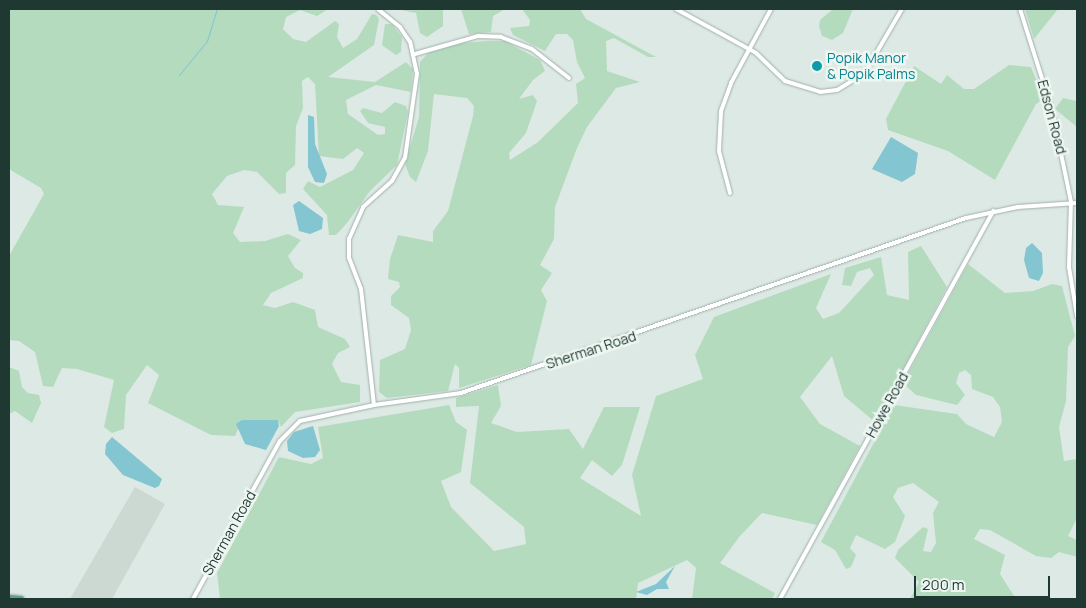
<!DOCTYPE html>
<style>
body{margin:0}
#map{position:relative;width:1086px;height:608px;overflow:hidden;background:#dde9e4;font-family:Manrope,sans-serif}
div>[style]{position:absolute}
.built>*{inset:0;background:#cbd9d2}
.green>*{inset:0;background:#b5dbbf}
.water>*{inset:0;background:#83c5d0}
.stream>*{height:1px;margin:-0.5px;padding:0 0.5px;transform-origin:0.5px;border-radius:0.5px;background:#83c5d0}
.roads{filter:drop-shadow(0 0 1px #a0b0ab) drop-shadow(0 0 1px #a0b0ab)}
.street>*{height:4px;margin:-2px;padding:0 2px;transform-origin:2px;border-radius:2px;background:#fff}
.primary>*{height:6px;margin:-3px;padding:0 3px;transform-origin:3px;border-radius:3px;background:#60a08f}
.dots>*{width:14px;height:14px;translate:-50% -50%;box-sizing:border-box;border:2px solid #edf6f1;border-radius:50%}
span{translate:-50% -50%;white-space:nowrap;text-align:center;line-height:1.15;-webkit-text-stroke:5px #edf6f1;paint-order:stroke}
.culture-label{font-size:14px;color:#0d838f}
.left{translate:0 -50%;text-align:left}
.street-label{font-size:14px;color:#1f3831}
.frame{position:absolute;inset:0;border:10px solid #1f3831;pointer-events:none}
.scale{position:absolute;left:914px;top:576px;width:136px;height:22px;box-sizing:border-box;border:2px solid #1f3831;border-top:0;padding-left:6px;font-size:15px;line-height:18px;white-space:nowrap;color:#1f3831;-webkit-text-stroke:4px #edf6f1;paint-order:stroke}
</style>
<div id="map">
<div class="built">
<div style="clip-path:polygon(135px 487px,165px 504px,112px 599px,70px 599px)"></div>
</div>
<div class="green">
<div style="clip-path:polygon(9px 9px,328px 9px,317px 16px,300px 10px,286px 17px,283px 29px,293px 39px,306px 42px,335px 21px,339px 24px,337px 37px,343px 48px,357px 39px,372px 14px,376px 15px,379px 19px,374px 45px,328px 77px,375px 82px,406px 62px,413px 69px,411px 92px,376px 85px,346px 100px,348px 114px,378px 135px,385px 134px,385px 127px,368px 123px,360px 111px,363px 108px,382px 113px,395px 102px,406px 106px,408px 112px,397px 165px,370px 191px,347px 223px,336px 235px,329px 235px,327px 215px,303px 189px,308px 181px,320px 187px,353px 170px,364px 153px,357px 148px,343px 159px,319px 156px,315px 84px,308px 77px,302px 81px,303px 108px,296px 126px,295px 165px,286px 173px,286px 193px,279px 194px,257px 172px,244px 170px,227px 176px,212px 194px,218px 205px,244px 207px,233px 233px,240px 242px,265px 241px,288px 234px,301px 240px,288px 256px,295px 268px,303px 273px,303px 278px,271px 293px,263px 305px,275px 308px,293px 302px,315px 310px,318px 327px,345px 339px,350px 347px,338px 353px,332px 364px,341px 382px,360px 385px,360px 402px,295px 412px,281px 427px,278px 420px,242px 420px,235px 436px,211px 435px,148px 403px,159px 375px,147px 365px,126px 395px,124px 429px,112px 433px,104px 427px,114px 380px,77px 369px,62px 368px,53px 387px,43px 386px,35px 352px,19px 341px,9px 340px,9px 256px,44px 194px,41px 188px,9px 169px)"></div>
<div style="clip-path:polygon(396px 9px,443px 9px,443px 26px,427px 37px,420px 33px,416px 13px)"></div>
<div style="clip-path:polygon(461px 9px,505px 9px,493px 16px,491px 32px,469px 34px)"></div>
<div style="clip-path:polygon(522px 9px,580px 9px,586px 19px,656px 57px,648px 57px,614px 38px,606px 41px,607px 71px,640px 82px,616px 88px,587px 127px,577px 148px,555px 207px,554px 239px,540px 265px,552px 273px,541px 290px,547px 301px,531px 365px,459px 388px,459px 368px,455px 364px,448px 391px,387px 398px,379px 392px,380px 360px,405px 349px,411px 330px,409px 318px,391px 305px,391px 296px,400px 287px,399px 282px,388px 279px,390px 259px,398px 235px,433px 242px,433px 231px,448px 211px,473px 116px,474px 106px,467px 98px,434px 94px,428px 151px,416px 182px,410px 177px,405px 164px,419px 117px,420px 62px,428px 53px,461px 43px,488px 41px,505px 41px,540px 60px,545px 71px,533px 80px,519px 99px,533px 95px,537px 101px,526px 133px,509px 153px,510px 160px,538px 142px,578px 103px,576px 84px,585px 78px,577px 62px,573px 40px,567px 34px,556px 34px,545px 51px,513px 35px,510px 28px,529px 26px,530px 20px)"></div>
<div style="clip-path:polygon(833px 9px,853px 9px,843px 33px,832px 40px,822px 36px,819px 26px,820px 20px)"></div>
<div style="clip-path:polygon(1025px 9px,1058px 9px,1034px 39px)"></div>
<div style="clip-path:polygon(385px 24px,392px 24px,402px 37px,401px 52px,396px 55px,382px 45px)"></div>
<div style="clip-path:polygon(1009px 65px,1031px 67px,1044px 99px,1036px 104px,995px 180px,948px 151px,888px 130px,886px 119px,914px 66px,941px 84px,947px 75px,964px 89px,974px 89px)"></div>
<div style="clip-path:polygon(1063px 98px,1077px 101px,1077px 127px,1055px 109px)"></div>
<div style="clip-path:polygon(921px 246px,947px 287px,875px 422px,844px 396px,832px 356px,800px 397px,820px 424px,860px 446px,817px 525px,762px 513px,740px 536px,720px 563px,775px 593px,772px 599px,692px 599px,696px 568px,687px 560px,638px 583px,636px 599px,220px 599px,217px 573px,279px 457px,311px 464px,323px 458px,318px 427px,449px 405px,456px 422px,467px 430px,461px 472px,441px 481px,451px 507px,494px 551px,526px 544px,524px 527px,470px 483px,479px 406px,456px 407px,456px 398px,498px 385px,501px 406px,491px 423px,517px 432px,569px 429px,583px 449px,604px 407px,640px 407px,622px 465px,612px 476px,592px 460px,580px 478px,641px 516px,632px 475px,656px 396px,703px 379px,695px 355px,714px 317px,831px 274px,816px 308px,823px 319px,839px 313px,874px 275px,870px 268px,857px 272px,851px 286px,842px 285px,845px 268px,881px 257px,887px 295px,909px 300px,908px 252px)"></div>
<div style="clip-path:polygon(968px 264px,1005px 293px,1033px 291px,1052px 284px,1062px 286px,1075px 336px,1068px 347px,1066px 401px,1059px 427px,1064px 461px,1077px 459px,1077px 518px,1068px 536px,1077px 540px,1077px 557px,1059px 552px,1051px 558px,1036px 556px,990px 530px,980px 529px,974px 539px,1005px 555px,1000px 574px,1016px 599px,910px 599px,919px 582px,895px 558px,898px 550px,923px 527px,928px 529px,923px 551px,931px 552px,936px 543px,933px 513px,939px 502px,913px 483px,898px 488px,893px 497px,905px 516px,895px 542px,885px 549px,856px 535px,850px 548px,856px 555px,851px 567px,846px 569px,835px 550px,821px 542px,894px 405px,957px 414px,966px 424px,994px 437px,1002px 422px,1000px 407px,993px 397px,972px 389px,971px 375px,965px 370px,959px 373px,956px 383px,965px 395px,957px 405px,916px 395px,903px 383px)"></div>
<div style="clip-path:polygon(9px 367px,19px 371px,22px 387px,28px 393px,39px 395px,41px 403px,32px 423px,15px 411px,9px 414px)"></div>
</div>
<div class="water">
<div style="clip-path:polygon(308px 115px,314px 117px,315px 144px,327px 174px,324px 183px,315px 182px,308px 167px)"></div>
<div style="clip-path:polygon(891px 137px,918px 153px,915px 174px,902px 182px,872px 169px)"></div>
<div style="clip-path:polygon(299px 201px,323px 218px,322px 229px,310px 234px,299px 231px,293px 205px)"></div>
<div style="clip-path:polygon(1032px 243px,1042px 253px,1043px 273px,1039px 281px,1029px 278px,1024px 260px,1026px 248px)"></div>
<div style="clip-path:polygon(242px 420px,278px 420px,279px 426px,266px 450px,245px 444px,236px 424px)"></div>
<div style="clip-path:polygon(313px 426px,320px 450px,315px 457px,303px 458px,288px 451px,287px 441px,294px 432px)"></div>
<div style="clip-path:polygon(112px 437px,162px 479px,159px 486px,155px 488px,123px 475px,105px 454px,106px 444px)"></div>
<div style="clip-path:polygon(675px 566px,666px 582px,669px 589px,657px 589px,647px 595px,636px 592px,656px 584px)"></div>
</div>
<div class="stream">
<div style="left:179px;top:75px;width:44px;rotate:-50.5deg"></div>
<div style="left:207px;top:41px;width:34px;rotate:-73deg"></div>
</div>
<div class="roads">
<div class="street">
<div style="left:676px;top:9px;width:91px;rotate:28.8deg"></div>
<div style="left:756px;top:53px;width:40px;rotate:44deg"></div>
<div style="left:785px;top:81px;width:37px;rotate:17deg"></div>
<div style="left:820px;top:92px;width:17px;rotate:-7deg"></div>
<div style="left:837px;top:90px;width:31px;rotate:-31deg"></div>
<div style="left:864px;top:74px;width:75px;rotate:-59.7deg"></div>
<div style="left:1020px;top:9px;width:106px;rotate:72.4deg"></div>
<div style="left:1052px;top:110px;width:94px;rotate:78.3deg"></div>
<div style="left:1071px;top:202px;width:65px;rotate:91.8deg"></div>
<div style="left:1069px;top:267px;width:50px;rotate:80.7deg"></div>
<div style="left:415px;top:54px;width:66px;rotate:-15.9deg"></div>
<div style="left:478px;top:36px;width:23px;rotate:2deg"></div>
<div style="left:501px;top:37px;width:33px;rotate:21deg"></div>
<div style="left:532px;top:49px;width:47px;rotate:38.1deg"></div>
<div style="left:730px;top:193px;width:43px;rotate:-104.7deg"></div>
<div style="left:719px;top:151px;width:40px;rotate:-87.1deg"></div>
<div style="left:721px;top:111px;width:30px;rotate:-70deg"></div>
<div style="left:731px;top:83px;width:84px;rotate:-61.6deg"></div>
<div style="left:374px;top:405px;width:117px;rotate:-96.4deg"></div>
<div style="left:361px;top:289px;width:34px;rotate:-111deg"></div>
<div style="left:349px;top:257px;width:18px;rotate:-90deg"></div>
<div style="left:349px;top:239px;width:35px;rotate:-66deg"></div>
<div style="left:363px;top:207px;width:39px;rotate:-42deg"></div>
<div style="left:392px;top:181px;width:26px;rotate:-61deg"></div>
<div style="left:405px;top:158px;width:85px;rotate:-81.9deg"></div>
<div style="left:417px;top:74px;width:33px;rotate:-102deg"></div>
<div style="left:410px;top:42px;width:18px;rotate:-124deg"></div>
<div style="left:400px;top:27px;width:28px;rotate:-141deg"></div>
<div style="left:193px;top:599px;width:180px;rotate:-61.2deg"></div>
<div style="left:280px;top:441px;width:28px;rotate:-45deg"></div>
<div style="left:300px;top:421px;width:76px;rotate:-12.2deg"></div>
<div style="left:374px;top:405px;width:88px;rotate:-7.9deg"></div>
<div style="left:461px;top:393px;width:534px;rotate:-19.11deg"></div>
<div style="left:966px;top:218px;width:53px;rotate:-11.9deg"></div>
<div style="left:1018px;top:207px;width:59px;rotate:-3.9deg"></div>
<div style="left:780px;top:599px;width:443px;rotate:-61.2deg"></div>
</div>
<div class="primary">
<div style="left:9px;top:598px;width:12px;rotate:5deg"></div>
</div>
</div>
<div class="dots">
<div style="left:817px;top:66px;background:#0f9aa8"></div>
</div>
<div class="culture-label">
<span class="left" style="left:827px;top:66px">Popik Manor<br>&amp; Popik Palms</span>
</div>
<div class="street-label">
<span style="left:1052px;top:117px;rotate:75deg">Edson Road</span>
<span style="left:591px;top:350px;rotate:-18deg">Sherman Road</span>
<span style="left:887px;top:405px;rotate:-61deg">Howe Road</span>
<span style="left:229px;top:533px;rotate:-61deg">Sherman Road</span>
</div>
<div class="frame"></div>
<div class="scale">200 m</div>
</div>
